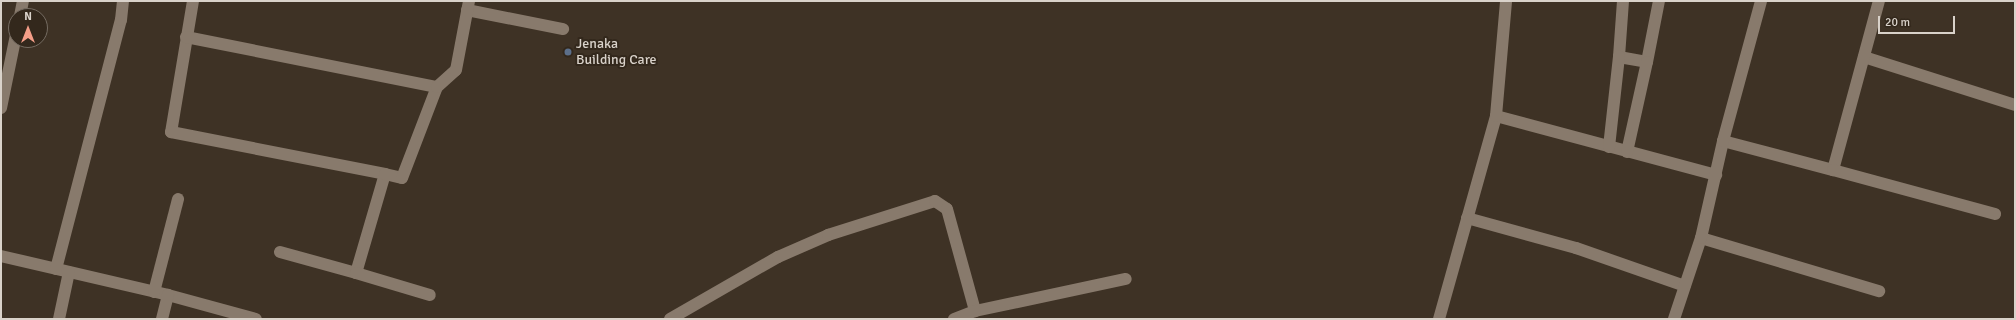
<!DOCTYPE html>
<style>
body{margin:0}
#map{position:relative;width:2016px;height:320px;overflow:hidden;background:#3e3225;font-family:Signika,sans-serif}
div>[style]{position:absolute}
.street>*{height:12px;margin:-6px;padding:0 6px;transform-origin:6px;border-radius:6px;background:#887a6c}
.dots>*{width:11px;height:11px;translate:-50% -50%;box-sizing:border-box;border:2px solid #33281c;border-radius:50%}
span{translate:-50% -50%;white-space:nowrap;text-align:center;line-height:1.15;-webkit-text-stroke:4px #33281c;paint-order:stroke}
.poi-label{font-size:14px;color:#d9d2ca}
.left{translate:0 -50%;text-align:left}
.frame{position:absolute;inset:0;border:2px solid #d9d2ca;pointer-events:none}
.north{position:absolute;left:8px;top:8px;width:40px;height:40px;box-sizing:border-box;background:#33281c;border:1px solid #756c62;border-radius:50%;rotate:0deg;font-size:11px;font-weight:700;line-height:16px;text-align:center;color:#d9d2ca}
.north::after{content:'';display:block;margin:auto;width:14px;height:18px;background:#f49e88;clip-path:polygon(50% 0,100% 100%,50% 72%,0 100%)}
.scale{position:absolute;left:1878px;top:16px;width:77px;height:18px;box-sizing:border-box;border:2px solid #d9d2ca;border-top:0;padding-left:5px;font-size:12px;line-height:14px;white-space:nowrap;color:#d9d2ca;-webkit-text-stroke:3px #33281c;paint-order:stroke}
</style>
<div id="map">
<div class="street">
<div style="left:193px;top:1px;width:133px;rotate:99.5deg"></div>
<div style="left:171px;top:132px;width:218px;rotate:11.1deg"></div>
<div style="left:1623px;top:1px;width:56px;rotate:94.1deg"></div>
<div style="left:1619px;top:57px;width:28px;rotate:10deg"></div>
<div style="left:1647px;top:62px;width:62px;rotate:-78.9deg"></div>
<div style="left:467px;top:10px;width:98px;rotate:11.2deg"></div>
<div style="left:20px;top:16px;width:15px;rotate:-79deg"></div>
<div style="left:186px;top:37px;width:256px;rotate:11.3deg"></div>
<div style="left:1864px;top:57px;width:158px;rotate:17.6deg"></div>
<div style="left:1px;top:108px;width:75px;rotate:-78.4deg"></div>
<div style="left:1496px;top:116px;width:228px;rotate:15deg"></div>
<div style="left:1723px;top:141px;width:114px;rotate:14.8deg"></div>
<div style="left:1833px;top:170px;width:175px;rotate:-74.8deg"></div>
<div style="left:1609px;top:147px;width:91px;rotate:-83.7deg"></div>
<div style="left:1627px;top:152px;width:92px;rotate:-77.5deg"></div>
<div style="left:1833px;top:170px;width:168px;rotate:15.2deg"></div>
<div style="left:1467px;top:218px;width:113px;rotate:15.4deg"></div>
<div style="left:1576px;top:248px;width:115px;rotate:19.2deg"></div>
<div style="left:1701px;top:238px;width:186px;rotate:16.6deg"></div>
<div style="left:280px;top:252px;width:79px;rotate:15.4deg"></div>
<div style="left:356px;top:273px;width:103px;rotate:-73.7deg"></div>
<div style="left:385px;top:174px;width:17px;rotate:13deg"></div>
<div style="left:402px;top:178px;width:97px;rotate:-69deg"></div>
<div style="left:437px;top:87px;width:25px;rotate:-42deg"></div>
<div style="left:456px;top:70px;width:70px;rotate:-79.3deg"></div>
<div style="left:1px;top:256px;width:171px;rotate:13.1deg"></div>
<div style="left:168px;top:295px;width:91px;rotate:15.3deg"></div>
<div style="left:56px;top:269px;width:257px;rotate:-75.4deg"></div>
<div style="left:121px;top:20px;width:19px;rotate:-84deg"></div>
<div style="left:356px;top:273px;width:77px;rotate:16.6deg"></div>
<div style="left:154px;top:292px;width:96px;rotate:-75.5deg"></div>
<div style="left:59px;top:319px;width:48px;rotate:-78deg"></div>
<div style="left:162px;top:319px;width:25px;rotate:-76deg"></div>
<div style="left:670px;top:319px;width:125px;rotate:-29.9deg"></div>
<div style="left:778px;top:257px;width:55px;rotate:-23.7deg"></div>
<div style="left:828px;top:235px;width:112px;rotate:-17.6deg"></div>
<div style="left:935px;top:201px;width:14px;rotate:34deg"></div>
<div style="left:947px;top:209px;width:106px;rotate:74.6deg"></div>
<div style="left:975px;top:311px;width:154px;rotate:-12deg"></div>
<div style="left:954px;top:319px;width:22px;rotate:-21deg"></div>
<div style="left:1439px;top:319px;width:211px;rotate:-74.3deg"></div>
<div style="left:1496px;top:116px;width:115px;rotate:-85deg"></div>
<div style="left:1674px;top:319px;width:85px;rotate:-71.6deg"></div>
<div style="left:1701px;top:238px;width:99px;rotate:-77.2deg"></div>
<div style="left:1723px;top:141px;width:145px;rotate:-74.8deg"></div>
</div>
<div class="dots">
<div style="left:568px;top:52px;background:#5c6f8a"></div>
</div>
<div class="poi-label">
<span class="left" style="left:576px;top:52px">Jenaka<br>Building Care</span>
</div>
<div class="frame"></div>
<div class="north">N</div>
<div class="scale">20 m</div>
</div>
